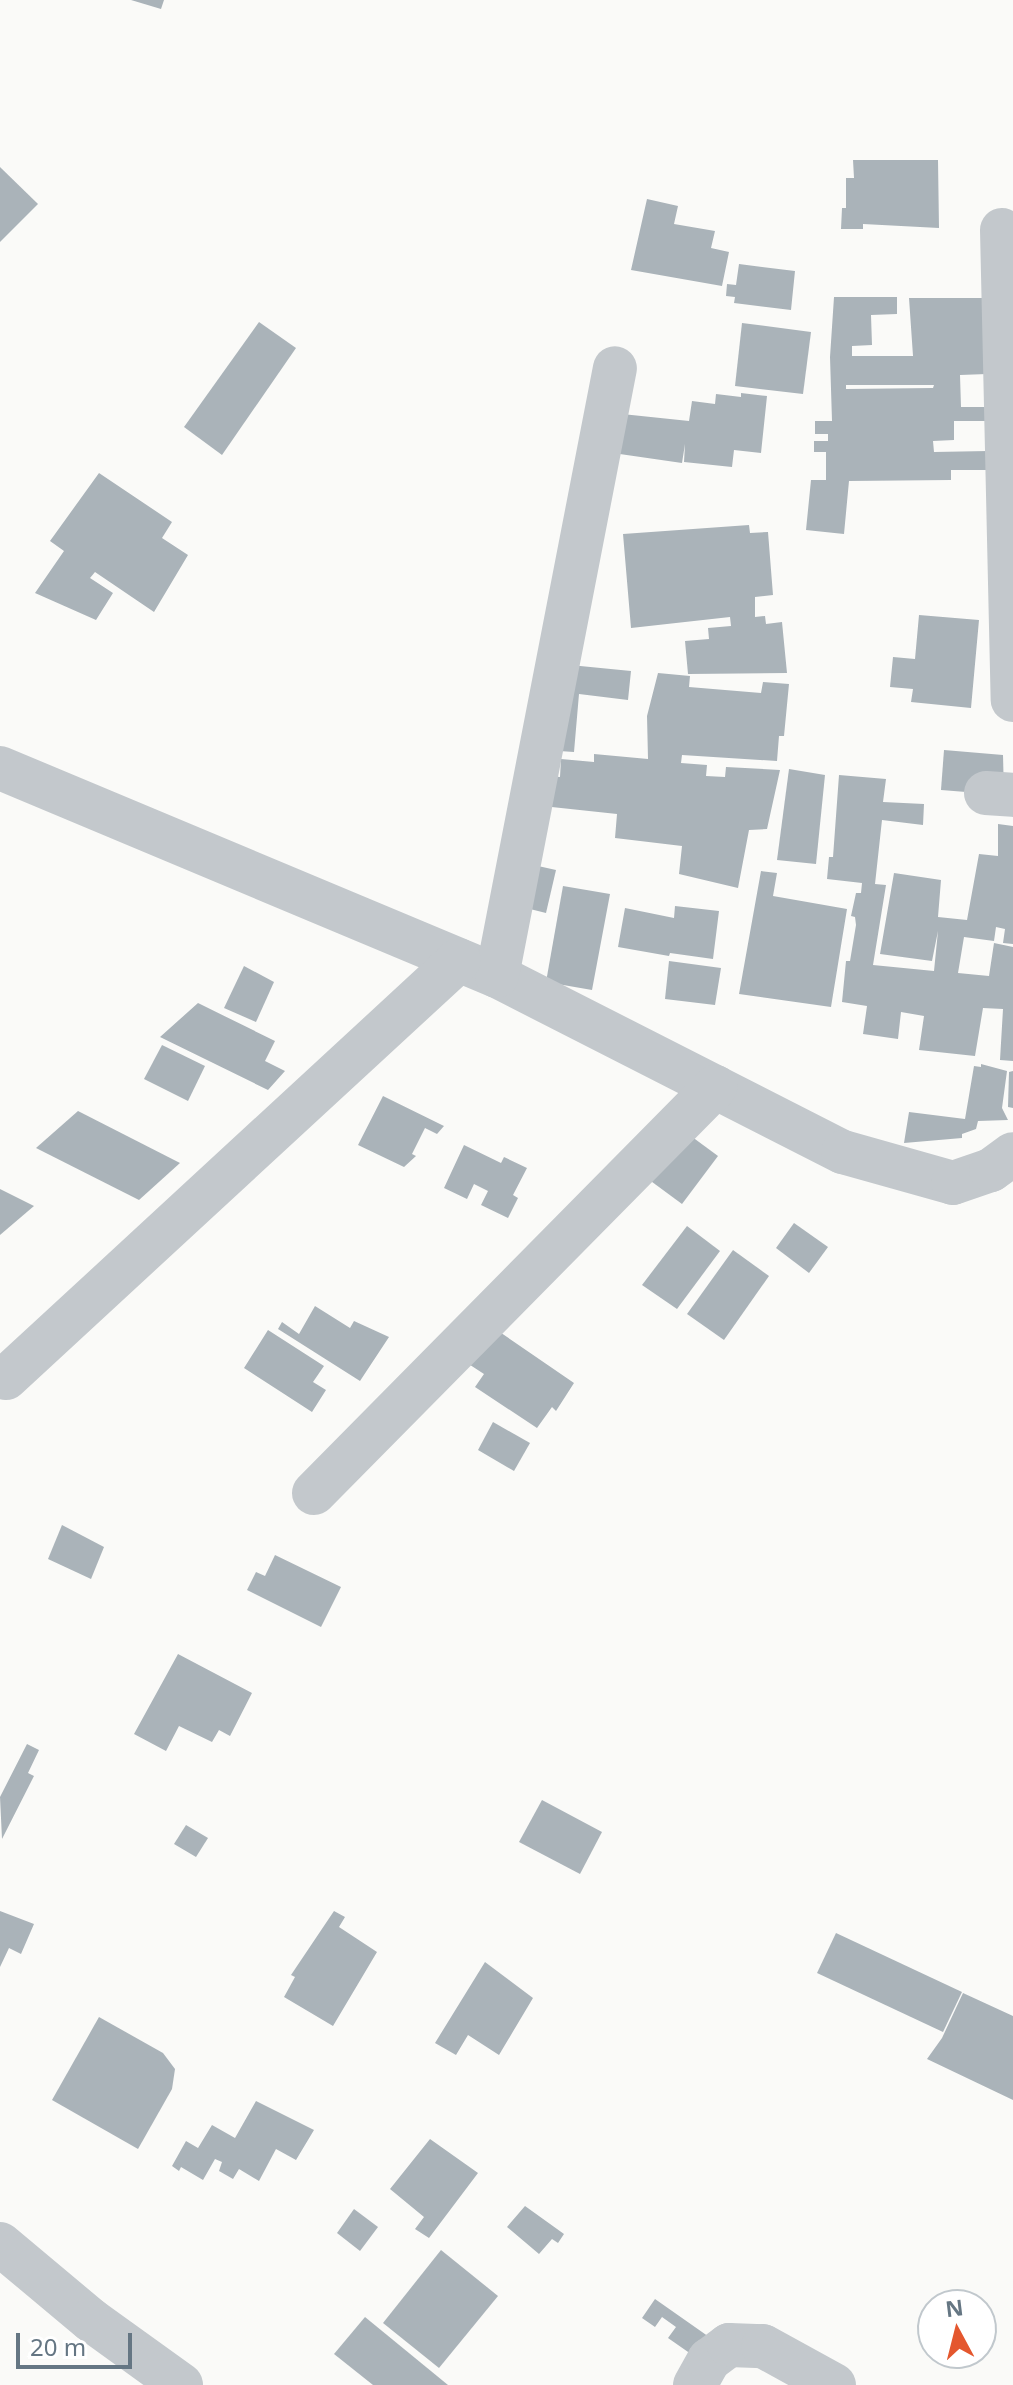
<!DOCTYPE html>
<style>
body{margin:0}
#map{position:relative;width:1013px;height:2385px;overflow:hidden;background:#fafaf8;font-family:"Noto Sans",sans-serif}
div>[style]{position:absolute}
.building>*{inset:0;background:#aab3b9}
.minor>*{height:44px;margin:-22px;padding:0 22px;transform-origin:22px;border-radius:22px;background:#c3c8cc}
span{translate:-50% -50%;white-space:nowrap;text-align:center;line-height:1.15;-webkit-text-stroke:8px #fff;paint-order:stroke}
.north{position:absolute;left:917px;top:2289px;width:80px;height:80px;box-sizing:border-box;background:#fff;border:2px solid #c1c8cd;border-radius:50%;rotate:353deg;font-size:22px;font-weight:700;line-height:32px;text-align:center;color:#657683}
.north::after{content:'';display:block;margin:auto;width:28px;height:36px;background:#e4572e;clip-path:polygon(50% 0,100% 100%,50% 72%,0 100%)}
.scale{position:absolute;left:16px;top:2333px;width:116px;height:36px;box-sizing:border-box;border:4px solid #657683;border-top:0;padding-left:10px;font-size:24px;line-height:28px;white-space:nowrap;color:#657683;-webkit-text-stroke:6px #fff;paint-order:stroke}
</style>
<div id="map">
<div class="building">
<div style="clip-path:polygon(131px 0,164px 0,161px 9px)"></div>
<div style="clip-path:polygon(853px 160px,938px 160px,939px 228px,863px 224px,863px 229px,841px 229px,842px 208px,846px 208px,846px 178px,854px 178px)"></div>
<div style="clip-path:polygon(0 167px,38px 204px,0 242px)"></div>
<div style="clip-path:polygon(647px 199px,678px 206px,674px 224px,715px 231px,711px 248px,729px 252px,722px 286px,631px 270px)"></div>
<div style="clip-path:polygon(739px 264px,795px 271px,791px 310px,734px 303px,735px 297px,726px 296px,727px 284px,736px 285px)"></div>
<div style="clip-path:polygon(evenodd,834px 297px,897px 297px,897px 314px,871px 315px,872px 345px,852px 346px,852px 356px,913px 356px,909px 298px,986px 298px,987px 374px,960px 375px,961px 407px,991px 407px,991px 421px,954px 421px,954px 440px,933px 441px,934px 452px,988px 451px,993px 470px,951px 470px,951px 480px,849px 481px,844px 534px,806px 530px,811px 480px,826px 480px,826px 452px,814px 452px,814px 441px,828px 441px,828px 434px,815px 434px,815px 421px,832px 421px,830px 357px,834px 297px,846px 385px,934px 385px,933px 388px,846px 389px,846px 385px)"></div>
<div style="clip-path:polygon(259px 322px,296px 348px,222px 455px,184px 427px)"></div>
<div style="clip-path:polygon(742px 323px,811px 332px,803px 394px,735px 386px)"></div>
<div style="clip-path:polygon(741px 393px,767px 396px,761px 453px,734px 450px,732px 467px,684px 462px,685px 444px,682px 463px,599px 451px,603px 412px,689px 421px,692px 401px,715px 404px,716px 394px,741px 397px)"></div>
<div style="clip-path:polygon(99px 473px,172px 522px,162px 538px,188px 555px,154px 612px,95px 572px,90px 578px,113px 593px,96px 620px,35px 593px,64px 551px,50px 541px)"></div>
<div style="clip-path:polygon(749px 525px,750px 533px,768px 532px,773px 595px,755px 597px,755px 617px,765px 616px,766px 624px,782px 622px,787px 673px,688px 674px,685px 641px,709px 639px,708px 628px,731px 626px,730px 617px,631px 628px,623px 534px)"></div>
<div style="clip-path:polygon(919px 615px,979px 620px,971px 708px,911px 702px,913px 689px,890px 687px,893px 657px,915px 659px)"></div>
<div style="clip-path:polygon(570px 665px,631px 671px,628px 700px,579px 694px,574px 752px,544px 750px)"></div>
<div style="clip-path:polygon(658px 673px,690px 676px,689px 687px,761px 693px,763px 682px,789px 684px,784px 736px,779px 736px,777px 761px,682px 755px,681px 763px,707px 765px,706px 776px,725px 777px,726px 767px,780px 770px,767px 829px,749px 830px,738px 888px,679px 874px,682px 846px,615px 838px,617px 814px,533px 805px,548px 776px,560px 777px,561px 759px,594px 762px,594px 754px,648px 759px,647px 716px)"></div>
<div style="clip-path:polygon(944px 750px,1003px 755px,1004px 795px,941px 790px)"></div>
<div style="clip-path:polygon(789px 769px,825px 775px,816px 864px,777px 860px)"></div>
<div style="clip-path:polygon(839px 775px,886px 779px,883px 802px,924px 804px,923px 825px,882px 820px,875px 884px,886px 885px,873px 965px,934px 971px,938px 931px,932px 961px,880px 954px,894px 873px,941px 880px,938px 917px,967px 920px,979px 854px,998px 856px,998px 824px,1013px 826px,1013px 944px,1003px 943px,1005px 929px,996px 927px,994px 941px,964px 937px,958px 973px,989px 976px,994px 943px,1013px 947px,1013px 1061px,1000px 1060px,1003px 1009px,983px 1008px,975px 1056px,919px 1050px,924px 1016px,901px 1012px,898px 1039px,863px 1034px,867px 1006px,842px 1002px,846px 961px,850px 961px,856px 925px,855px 917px,851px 916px,856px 893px,861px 893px,862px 883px,827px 879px,829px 857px,833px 857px)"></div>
<div style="clip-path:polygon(520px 862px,556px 870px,546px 913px,510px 904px)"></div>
<div style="clip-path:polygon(761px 871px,777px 873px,773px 896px,847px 909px,831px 1007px,739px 994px)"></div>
<div style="clip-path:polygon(563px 886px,610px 894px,592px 990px,546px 982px)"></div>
<div style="clip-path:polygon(675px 906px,719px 911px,713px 959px,670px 953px,669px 956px,618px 947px,625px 908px,674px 918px)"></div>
<div style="clip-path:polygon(669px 961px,721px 968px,715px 1005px,665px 999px)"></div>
<div style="clip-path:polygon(244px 966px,274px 982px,256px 1022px,224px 1008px)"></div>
<div style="clip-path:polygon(198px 1003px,275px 1041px,265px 1061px,285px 1071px,268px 1090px,160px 1037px)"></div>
<div style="clip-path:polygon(162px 1045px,205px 1066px,188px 1101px,144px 1079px)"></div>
<div style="clip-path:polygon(981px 1064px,1007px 1071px,1002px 1108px,1008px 1120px,978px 1121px,976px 1129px,962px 1134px,962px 1138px,904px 1143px,909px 1112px,965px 1119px,974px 1066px,981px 1067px)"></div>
<div style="clip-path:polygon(1013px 1071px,1013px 1108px,1008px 1107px,1009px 1072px)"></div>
<div style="clip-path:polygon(383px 1096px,444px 1126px,437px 1134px,425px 1128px,412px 1154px,416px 1156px,404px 1167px,358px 1145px)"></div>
<div style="clip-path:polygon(78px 1111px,180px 1163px,139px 1200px,36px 1148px)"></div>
<div style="clip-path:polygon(680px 1128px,718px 1156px,682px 1204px,644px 1176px)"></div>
<div style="clip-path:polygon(464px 1145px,501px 1163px,504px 1157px,527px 1168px,513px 1195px,518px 1198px,508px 1218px,481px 1205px,488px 1191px,474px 1184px,467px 1199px,444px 1188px)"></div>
<div style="clip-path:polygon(0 1189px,34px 1206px,0 1235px)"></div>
<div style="clip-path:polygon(794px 1223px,828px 1247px,809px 1273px,776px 1248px)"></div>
<div style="clip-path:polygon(687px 1226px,720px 1251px,677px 1309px,642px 1285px)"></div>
<div style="clip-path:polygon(733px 1250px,769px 1276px,724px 1340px,687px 1314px)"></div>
<div style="clip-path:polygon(315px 1306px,350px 1328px,354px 1321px,389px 1337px,360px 1381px,278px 1329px,282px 1322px,299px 1334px)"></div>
<div style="clip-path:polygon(488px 1324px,574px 1383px,556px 1411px,552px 1407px,537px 1428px,475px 1387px,484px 1374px,464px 1361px)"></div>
<div style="clip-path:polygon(268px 1330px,324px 1366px,313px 1382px,326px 1390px,312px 1412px,244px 1368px)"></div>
<div style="clip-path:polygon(493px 1422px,530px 1443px,514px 1471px,478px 1450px)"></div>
<div style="clip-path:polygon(62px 1525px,104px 1547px,91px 1579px,48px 1559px)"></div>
<div style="clip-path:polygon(275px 1555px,341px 1587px,321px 1627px,247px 1590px,256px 1572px,265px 1576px)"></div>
<div style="clip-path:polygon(178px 1654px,252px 1693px,230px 1736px,219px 1730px,212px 1742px,179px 1726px,166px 1751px,134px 1734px)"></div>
<div style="clip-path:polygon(27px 1744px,39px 1750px,28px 1773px,34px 1776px,2px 1839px,0 1797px)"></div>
<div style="clip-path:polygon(542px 1800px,602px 1832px,580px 1874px,519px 1842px)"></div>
<div style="clip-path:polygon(186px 1825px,208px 1838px,196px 1857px,174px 1844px)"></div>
<div style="clip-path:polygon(0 1911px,34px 1924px,21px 1954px,9px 1948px,0 1967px)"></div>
<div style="clip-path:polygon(334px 1911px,345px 1917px,339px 1927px,377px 1952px,333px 2026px,284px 1997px,295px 1977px,291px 1975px)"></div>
<div style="clip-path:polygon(836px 1933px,962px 1992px,943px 2032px,817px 1973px)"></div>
<div style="clip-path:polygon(485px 1962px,533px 1998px,499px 2055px,468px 2035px,456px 2055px,435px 2043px)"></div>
<div style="clip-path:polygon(963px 1993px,1013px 2016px,1013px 2100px,927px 2059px,942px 2038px)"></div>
<div style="clip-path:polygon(99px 2017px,163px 2053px,175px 2069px,172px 2089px,138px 2149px,52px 2100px)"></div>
<div style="clip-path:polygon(256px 2101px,314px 2130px,296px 2160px,276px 2149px,259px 2181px,239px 2169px,233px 2179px,219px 2171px,222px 2162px,215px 2159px,203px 2180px,181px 2167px,179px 2171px,172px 2166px,186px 2141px,198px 2148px,212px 2125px,235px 2138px)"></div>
<div style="clip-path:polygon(430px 2139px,478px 2173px,429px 2238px,415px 2229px,424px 2217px,390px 2189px)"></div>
<div style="clip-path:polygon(525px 2206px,564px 2234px,558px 2243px,552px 2239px,539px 2254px,507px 2227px)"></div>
<div style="clip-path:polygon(354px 2209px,378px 2227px,360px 2251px,337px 2233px)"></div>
<div style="clip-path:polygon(441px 2250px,498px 2296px,439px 2368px,383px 2323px)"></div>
<div style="clip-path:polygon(655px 2299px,712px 2339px,701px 2361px,668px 2338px,676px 2327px,662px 2317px,655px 2327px,642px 2318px)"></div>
<div style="clip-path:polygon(365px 2317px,448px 2385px,373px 2385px,334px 2354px)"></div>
</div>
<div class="minor">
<div style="left:1002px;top:230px;width:470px;rotate:88.7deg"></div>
<div style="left:0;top:768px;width:539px;rotate:22.71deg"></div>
<div style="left:497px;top:976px;width:388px;rotate:27deg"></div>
<div style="left:843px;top:1152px;width:114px;rotate:15.7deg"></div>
<div style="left:953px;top:1183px;width:40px;rotate:-18.9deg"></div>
<div style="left:991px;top:1170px;width:27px;rotate:-36deg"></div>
<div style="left:986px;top:793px;width:27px;rotate:4deg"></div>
<div style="left:497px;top:976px;width:619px;rotate:-79.02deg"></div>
<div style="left:6px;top:1378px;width:616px;rotate:-42.7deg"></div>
<div style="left:314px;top:1493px;width:571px;rotate:-45.35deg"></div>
<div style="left:0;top:2244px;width:119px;rotate:39.9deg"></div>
<div style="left:91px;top:2320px;width:111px;rotate:35.8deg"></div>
<div style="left:695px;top:2385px;width:29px;rotate:-61deg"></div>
<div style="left:709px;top:2360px;width:25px;rotate:-37deg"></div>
<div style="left:729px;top:2345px;width:34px;rotate:2deg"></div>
<div style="left:763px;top:2346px;width:81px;rotate:28.8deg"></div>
</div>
<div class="north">N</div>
<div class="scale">20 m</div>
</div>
